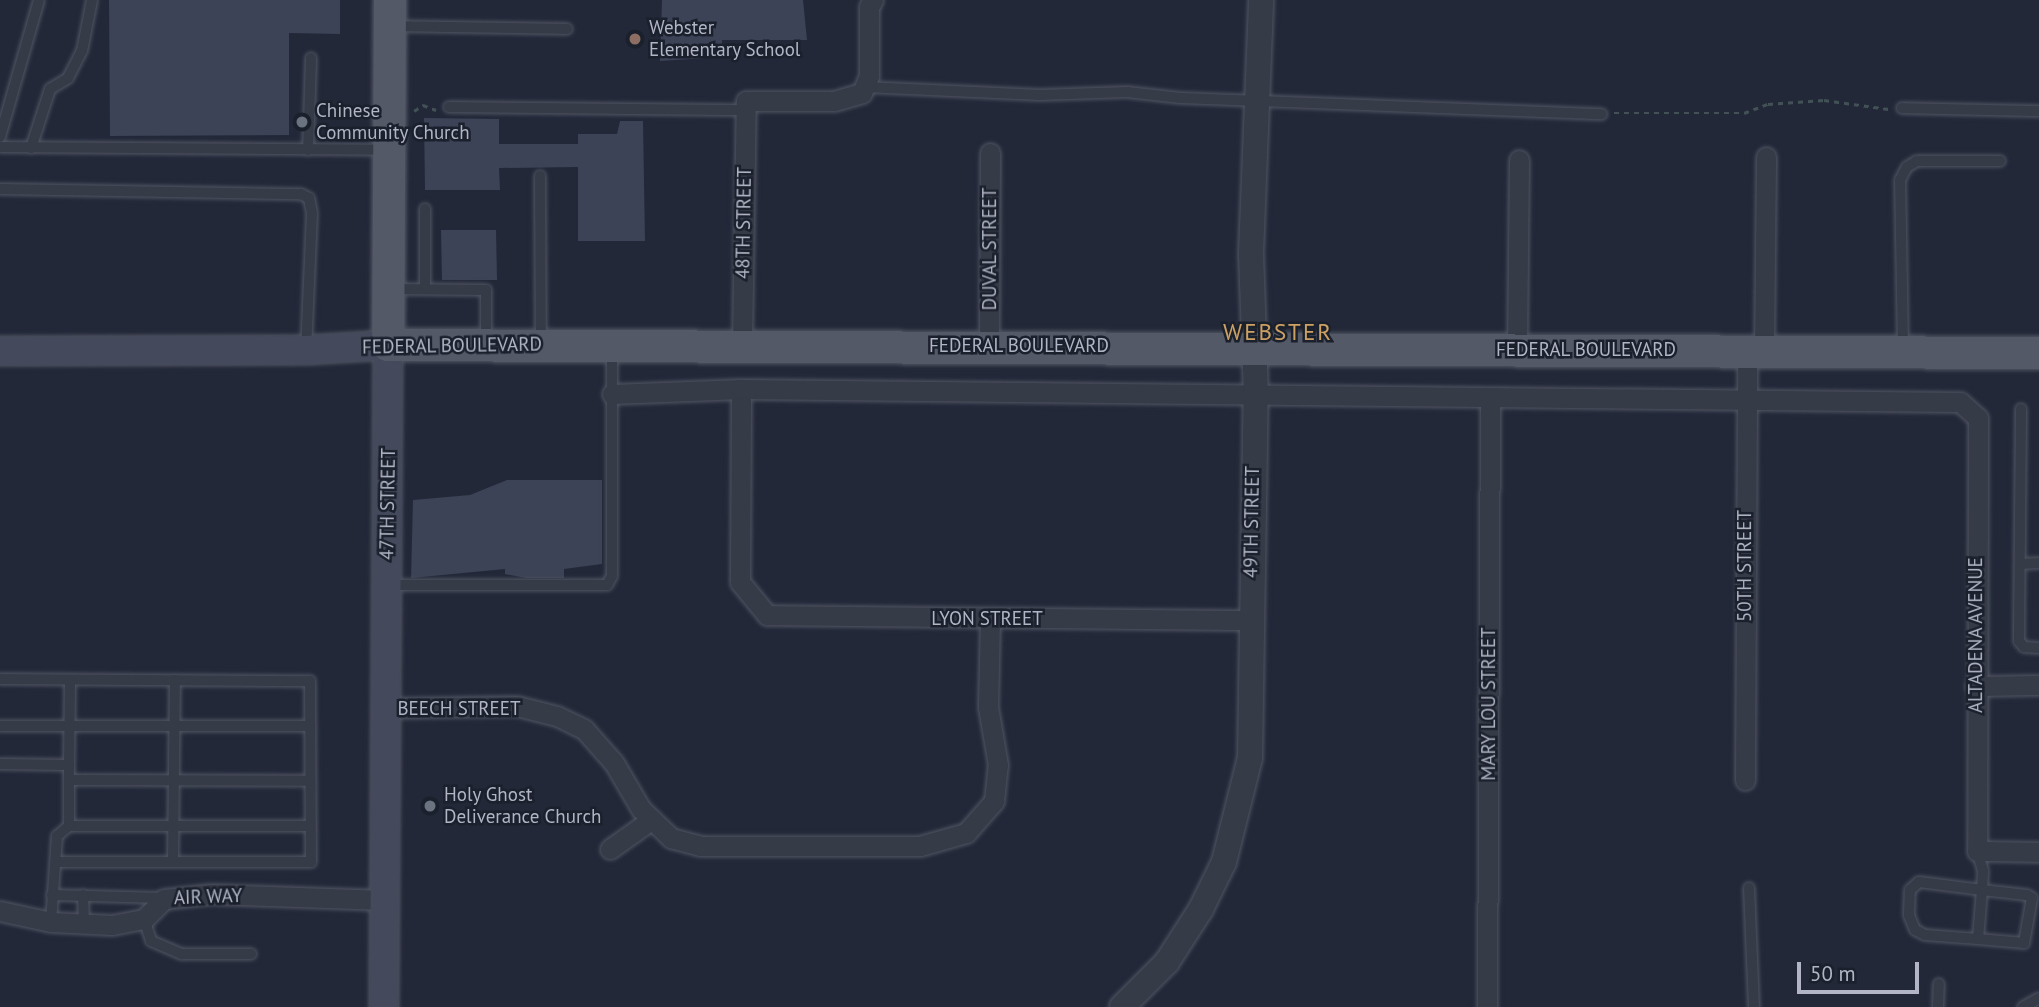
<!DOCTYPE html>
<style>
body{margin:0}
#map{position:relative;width:2039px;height:1007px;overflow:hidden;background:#222838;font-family:"PT Sans",sans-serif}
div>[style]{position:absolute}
.building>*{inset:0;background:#3c4356}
.path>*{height:2.5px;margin-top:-1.25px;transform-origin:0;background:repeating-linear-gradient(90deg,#425156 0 5px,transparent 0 10px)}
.roads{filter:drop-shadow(0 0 2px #515563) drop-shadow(0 0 2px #515563)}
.service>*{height:10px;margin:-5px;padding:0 5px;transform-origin:5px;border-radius:5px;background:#363b48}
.minor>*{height:19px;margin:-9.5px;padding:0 9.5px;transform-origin:9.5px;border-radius:9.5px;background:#363b48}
.tertiary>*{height:24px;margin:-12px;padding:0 12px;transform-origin:12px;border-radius:12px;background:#363b48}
.secondary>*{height:28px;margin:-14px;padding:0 14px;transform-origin:14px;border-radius:14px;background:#44495b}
.primary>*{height:32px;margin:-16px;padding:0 16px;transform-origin:16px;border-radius:16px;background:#545968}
.dots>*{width:19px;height:19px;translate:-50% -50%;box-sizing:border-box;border:4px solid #1b202d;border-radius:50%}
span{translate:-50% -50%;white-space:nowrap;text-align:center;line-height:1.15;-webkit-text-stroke:5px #1b202d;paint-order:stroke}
.poi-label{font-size:19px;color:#b1b5c5}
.left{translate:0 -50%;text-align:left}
.street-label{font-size:19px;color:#b1b5c5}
.quarter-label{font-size:23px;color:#cda163;letter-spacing:2px}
.scale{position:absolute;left:1797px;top:962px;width:122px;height:32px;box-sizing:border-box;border:4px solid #b1b5c5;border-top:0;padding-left:9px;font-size:21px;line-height:24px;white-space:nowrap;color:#b1b5c5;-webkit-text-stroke:5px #1b202d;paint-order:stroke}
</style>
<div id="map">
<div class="building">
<div style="clip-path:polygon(109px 0,340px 0,340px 34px,289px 33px,289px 135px,110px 136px)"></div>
<div style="clip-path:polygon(662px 0,803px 0,807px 40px,722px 40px,722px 57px,660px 61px)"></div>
<div style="clip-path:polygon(424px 118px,499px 119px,499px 144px,578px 144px,578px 134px,617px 134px,620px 121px,643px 121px,645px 241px,578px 241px,578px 167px,499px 168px,500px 190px,425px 190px)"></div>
<div style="clip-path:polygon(441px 230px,496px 230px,497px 280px,442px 280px)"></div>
<div style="clip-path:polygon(507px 480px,602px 480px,602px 564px,564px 569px,564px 578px,526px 578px,505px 574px,505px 569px,411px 578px,413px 500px,470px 495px)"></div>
</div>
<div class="path">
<div style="left:414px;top:111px;width:11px;rotate:-34deg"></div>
<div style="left:423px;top:105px;width:14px;rotate:21deg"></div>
<div style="left:1614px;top:113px;width:130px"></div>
<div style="left:1744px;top:113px;width:26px;rotate:-21deg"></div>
<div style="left:1768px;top:104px;width:56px;rotate:-4.1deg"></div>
<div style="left:1824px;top:100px;width:65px;rotate:8deg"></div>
</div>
<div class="roads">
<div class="service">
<div style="left:394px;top:26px;width:173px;rotate:1deg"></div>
<div style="left:865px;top:87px;width:175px;rotate:2.6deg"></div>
<div style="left:1040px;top:95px;width:87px;rotate:-2deg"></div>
<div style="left:1127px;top:92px;width:54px;rotate:6.3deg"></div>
<div style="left:1181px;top:98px;width:421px;rotate:2.2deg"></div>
<div style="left:449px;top:107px;width:297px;rotate:0.6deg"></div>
<div style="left:1902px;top:108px;width:137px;rotate:1.3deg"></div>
<div style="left:0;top:137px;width:142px;rotate:-74.1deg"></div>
<div style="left:0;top:147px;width:384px;rotate:0.4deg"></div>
<div style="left:31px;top:148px;width:62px;rotate:-72.1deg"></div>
<div style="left:50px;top:89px;width:21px;rotate:-31deg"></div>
<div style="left:68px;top:78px;width:30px;rotate:-63deg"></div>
<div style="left:82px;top:51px;width:52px;rotate:-78.9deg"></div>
<div style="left:308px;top:150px;width:92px;rotate:-88.1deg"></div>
<div style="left:540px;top:176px;width:165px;rotate:89.7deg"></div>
<div style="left:0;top:189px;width:301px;rotate:1deg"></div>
<div style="left:301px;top:194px;width:9px;rotate:27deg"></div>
<div style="left:309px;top:198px;width:15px;rotate:79deg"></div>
<div style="left:312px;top:213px;width:136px;rotate:92.5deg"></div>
<div style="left:425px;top:288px;width:79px;rotate:-90deg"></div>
<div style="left:391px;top:289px;width:95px;rotate:0.6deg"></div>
<div style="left:486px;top:290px;width:51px;rotate:90deg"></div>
<div style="left:1903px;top:348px;width:168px;rotate:-91deg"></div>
<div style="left:1900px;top:180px;width:15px;rotate:-62deg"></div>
<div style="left:1907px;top:167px;width:12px;rotate:-31deg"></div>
<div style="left:1917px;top:161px;width:83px"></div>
<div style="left:2021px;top:409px;width:232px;rotate:90.5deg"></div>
<div style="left:2019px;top:641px;width:8px;rotate:50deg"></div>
<div style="left:2024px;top:647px;width:15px;rotate:4deg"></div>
<div style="left:2020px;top:564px;width:19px;rotate:-3deg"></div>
<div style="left:388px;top:585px;width:219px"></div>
<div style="left:607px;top:585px;width:10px;rotate:-61deg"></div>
<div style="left:612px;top:576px;width:227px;rotate:-90deg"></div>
<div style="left:0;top:679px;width:310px;rotate:0.4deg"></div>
<div style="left:310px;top:681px;width:181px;rotate:89.7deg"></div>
<div style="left:311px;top:862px;width:254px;rotate:180deg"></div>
<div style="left:0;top:726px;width:310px"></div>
<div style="left:0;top:764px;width:69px;rotate:0.8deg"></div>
<div style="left:69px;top:765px;width:61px;rotate:90deg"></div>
<div style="left:69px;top:826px;width:16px;rotate:140deg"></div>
<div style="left:57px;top:836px;width:86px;rotate:94deg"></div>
<div style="left:69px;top:765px;width:85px;rotate:-89.3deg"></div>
<div style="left:70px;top:780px;width:240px;rotate:0.2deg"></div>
<div style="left:69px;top:826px;width:241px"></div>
<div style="left:1977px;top:851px;width:21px;rotate:73deg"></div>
<div style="left:1983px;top:871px;width:19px;rotate:93deg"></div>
<div style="left:1982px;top:890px;width:49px;rotate:94.7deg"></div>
<div style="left:1978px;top:939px;width:53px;rotate:-175.7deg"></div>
<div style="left:1925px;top:935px;width:11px;rotate:-153deg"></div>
<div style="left:1915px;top:930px;width:16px;rotate:-112deg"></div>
<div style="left:1909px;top:915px;width:25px;rotate:-88deg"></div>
<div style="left:1910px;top:890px;width:12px;rotate:-42deg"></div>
<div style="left:1919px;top:882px;width:64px;rotate:7.2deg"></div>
<div style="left:1982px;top:890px;width:45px;rotate:6.3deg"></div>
<div style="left:2027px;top:895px;width:6px;rotate:31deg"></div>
<div style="left:2032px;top:898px;width:46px;rotate:100.1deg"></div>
<div style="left:2024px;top:943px;width:46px;rotate:-175deg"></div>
<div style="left:173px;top:862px;width:182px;rotate:-89.4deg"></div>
<div style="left:1749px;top:888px;width:119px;rotate:87.6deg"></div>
<div style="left:52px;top:895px;width:111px;rotate:1.5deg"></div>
<div style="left:83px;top:895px;width:29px;rotate:88deg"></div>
<div style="left:144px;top:919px;width:23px;rotate:72deg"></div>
<div style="left:151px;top:941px;width:34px;rotate:23deg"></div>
<div style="left:182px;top:954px;width:69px"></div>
<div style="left:1938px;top:1007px;width:23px;rotate:-88deg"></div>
<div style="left:2023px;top:1007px;width:18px;rotate:-29deg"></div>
</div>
<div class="minor">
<div style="left:742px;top:344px;width:243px;rotate:-89.1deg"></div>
<div style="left:746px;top:101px;width:88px"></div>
<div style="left:834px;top:101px;width:29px;rotate:-16deg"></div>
<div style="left:862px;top:93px;width:18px;rotate:-68deg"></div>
<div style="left:869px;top:76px;width:69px;rotate:-90deg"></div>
<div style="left:869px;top:7px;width:8px;rotate:-60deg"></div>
<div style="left:989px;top:346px;width:193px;rotate:-89.7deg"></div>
<div style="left:1517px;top:350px;width:190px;rotate:-89.4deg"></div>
<div style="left:1764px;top:351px;width:194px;rotate:-89.4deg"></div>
<div style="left:741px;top:389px;width:193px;rotate:90.3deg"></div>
<div style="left:740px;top:582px;width:43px;rotate:50.7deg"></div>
<div style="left:767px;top:615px;width:483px;rotate:0.6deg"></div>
<div style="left:612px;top:394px;width:129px;rotate:-2.2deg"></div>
<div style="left:741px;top:389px;width:1219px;rotate:0.61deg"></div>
<div style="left:1960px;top:402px;width:24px;rotate:42deg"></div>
<div style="left:1978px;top:418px;width:433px;rotate:90.1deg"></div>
<div style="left:1977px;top:851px;width:62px;rotate:0.9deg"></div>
<div style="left:1975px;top:686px;width:64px;rotate:-0.9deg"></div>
<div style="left:385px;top:708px;width:132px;rotate:-0.9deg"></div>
<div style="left:517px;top:706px;width:41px;rotate:14deg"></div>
<div style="left:557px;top:716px;width:30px;rotate:26deg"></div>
<div style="left:584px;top:729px;width:45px;rotate:48.6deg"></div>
<div style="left:614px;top:763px;width:53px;rotate:59.6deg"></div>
<div style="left:641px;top:809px;width:42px;rotate:44deg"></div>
<div style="left:671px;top:838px;width:30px;rotate:15deg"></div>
<div style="left:700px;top:846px;width:220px"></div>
<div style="left:920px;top:846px;width:48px;rotate:-15.8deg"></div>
<div style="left:966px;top:833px;width:43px;rotate:-48.8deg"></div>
<div style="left:994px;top:801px;width:36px;rotate:-84deg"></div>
<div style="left:998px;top:765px;width:59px;rotate:-99.8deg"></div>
<div style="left:988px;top:707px;width:88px;rotate:-88.7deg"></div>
<div style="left:1745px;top:780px;width:429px;rotate:-89.7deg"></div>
<div style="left:610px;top:849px;width:50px;rotate:-35.3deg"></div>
<div style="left:0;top:911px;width:52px;rotate:12.2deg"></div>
<div style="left:51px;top:922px;width:61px;rotate:2.8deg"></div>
<div style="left:112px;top:925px;width:33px;rotate:-11deg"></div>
<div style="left:144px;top:919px;width:28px;rotate:-45deg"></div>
<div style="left:164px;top:899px;width:47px;rotate:-6.1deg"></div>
<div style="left:211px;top:894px;width:174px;rotate:2deg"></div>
<div style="left:1487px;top:1007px;width:607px;rotate:-89.72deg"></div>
</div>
<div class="tertiary">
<div style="left:1122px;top:1007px;width:64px;rotate:-45deg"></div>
<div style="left:1167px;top:962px;width:63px;rotate:-57.3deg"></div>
<div style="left:1201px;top:909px;width:52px;rotate:-63.9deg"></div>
<div style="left:1224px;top:862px;width:107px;rotate:-76deg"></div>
<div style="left:1250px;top:758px;width:362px;rotate:-89.1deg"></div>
<div style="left:1256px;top:396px;width:143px;rotate:-92deg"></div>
<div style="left:1251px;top:253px;width:253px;rotate:-87.7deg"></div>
</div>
<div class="secondary">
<div style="left:0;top:351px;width:306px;rotate:-0.2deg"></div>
<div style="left:306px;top:350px;width:82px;rotate:-3.5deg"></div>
<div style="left:388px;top:345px;width:662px;rotate:90.35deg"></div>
</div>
<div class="primary">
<div style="left:390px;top:0;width:345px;rotate:90.3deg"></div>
<div style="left:388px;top:345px;width:1651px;rotate:0.28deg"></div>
</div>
</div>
<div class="dots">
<div style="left:635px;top:39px;background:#8d6e63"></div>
<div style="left:302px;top:122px;background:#6b7280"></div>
<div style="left:430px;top:806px;background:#6b7280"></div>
</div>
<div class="poi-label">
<span class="left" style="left:649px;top:39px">Webster<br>Elementary School</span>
<span class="left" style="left:316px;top:122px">Chinese<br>Community Church</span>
<span class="left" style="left:444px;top:806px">Holy Ghost<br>Deliverance Church</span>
</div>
<div class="street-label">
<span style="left:744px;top:223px;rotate:-89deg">48TH STREET</span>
<span style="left:990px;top:249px;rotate:-90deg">DUVAL STREET</span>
<span style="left:452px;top:346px;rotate:-1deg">FEDERAL BOULEVARD</span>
<span style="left:1019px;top:346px">FEDERAL BOULEVARD</span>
<span style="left:1586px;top:350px">FEDERAL BOULEVARD</span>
<span style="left:388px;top:504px;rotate:-89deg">47TH STREET</span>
<span style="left:1252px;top:522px;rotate:-89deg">49TH STREET</span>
<span style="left:1745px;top:566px;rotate:-90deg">50TH STREET</span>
<span style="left:987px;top:619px">LYON STREET</span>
<span style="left:1976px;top:635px;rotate:-90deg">ALTADENA AVENUE</span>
<span style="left:1489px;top:704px;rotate:-90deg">MARY LOU STREET</span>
<span style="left:459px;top:709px">BEECH STREET</span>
<span style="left:208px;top:897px;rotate:-2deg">AIR WAY</span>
</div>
<div class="quarter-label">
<span style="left:1278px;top:332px">WEBSTER</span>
</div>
<div class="scale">50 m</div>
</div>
